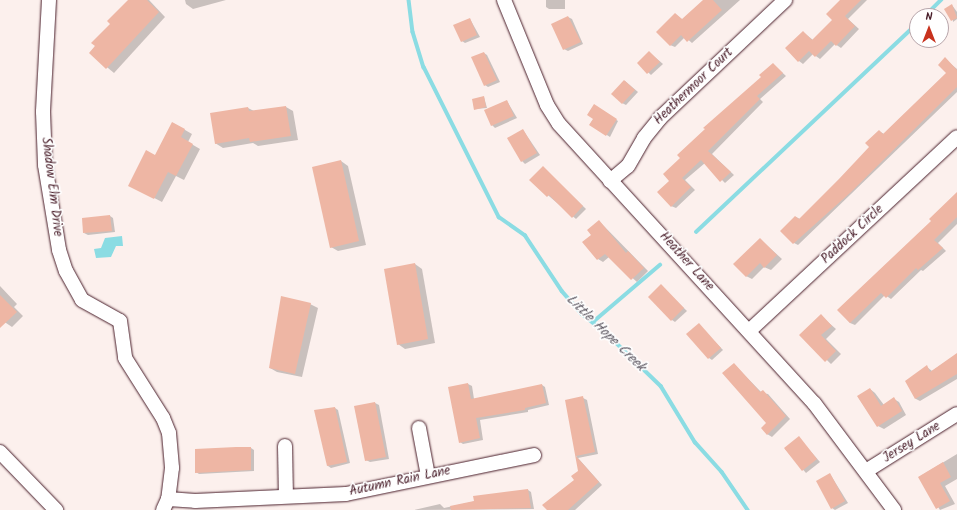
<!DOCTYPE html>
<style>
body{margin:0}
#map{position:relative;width:957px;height:510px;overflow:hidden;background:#fcf0ed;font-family:Kalam,sans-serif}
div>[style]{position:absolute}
.water>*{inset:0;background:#8bdce3}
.shadow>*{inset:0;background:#0003}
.stream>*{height:3.5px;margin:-1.75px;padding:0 1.75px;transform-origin:1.75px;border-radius:1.75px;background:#8bdce3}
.building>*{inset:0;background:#eeb6a4}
.roads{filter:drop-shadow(0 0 1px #4a1f2b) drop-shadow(0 0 1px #4a1f2b)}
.minor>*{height:14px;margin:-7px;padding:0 7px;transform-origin:7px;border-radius:7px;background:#fff}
span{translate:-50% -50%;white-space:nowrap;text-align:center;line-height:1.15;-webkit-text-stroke:3.5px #fff;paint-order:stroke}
.street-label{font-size:13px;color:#4a1f2b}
.water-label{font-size:14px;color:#5e5862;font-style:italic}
.north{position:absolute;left:909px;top:8px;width:40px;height:40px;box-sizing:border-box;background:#fff;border:1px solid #b7a5aa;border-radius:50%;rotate:0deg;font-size:11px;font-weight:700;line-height:16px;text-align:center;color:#4a1f2b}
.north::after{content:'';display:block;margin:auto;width:14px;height:18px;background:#c8321e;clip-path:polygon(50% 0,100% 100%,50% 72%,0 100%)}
</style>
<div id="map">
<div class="water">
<div style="clip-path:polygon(122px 236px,123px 246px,116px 246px,111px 257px,96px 258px,94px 249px,101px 248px,105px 238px)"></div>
</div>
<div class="shadow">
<div style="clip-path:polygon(129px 0,149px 0,165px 17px,114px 73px,90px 53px)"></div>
<div style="clip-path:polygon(185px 0,226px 0,193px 9px,186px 4px)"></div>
<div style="clip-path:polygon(546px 0,565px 0,565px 9px,549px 9px,546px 7px)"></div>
<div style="clip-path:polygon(704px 0,740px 0,692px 43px,685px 37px,675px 47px,670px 45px,675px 14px,683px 20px)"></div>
<div style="clip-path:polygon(841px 0,867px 0,848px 19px,859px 29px,841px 48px,835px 44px,820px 59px,813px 54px,803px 64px,799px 61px,787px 48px,803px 32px,813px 40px,833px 20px)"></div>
<div style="clip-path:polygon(952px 5px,957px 12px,957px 19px,953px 22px)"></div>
<div style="clip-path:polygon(568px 17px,572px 19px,583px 44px,568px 51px,564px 49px)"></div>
<div style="clip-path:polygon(470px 19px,480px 37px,465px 43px,462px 41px)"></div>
<div style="clip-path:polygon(649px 52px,663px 64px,651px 75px,638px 63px)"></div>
<div style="clip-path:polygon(484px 53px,487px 55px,500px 82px,488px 87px,485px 85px)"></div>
<div style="clip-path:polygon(945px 59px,957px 69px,957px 92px,798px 245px,794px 243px,796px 217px,800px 219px,871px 147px,879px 131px,884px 134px,947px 73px)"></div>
<div style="clip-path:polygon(773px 64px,786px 76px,760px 99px,763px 102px,712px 154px,734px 175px,725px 183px,705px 163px,685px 180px,695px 190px,676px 208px,671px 206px,670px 181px,681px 158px,706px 129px,705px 128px,763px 77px)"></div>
<div style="clip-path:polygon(625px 81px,638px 92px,626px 105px,622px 103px)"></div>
<div style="clip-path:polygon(484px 97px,487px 108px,475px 109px)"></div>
<div style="clip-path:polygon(507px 101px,517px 118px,495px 128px,492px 125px)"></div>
<div style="clip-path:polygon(594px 106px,618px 121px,610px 137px,590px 124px,594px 118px)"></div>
<div style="clip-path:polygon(286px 107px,293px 111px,298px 140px,258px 146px,253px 143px,223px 148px,215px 143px,248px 108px,254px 111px)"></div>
<div style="clip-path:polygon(173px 123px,192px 134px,188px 142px,200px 149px,184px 180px,176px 176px,162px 202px,137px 189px)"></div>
<div style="clip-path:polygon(523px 130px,540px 155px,525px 164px,522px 161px)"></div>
<div style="clip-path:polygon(341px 161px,348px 166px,366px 245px,338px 251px,331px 247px)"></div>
<div style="clip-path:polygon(543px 167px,586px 209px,576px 219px,530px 180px)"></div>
<div style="clip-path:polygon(957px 194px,957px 224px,938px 243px,946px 251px,923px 271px,921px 270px,891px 299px,885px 295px,855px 325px,850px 323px,838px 310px,932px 221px)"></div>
<div style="clip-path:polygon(110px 216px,113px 218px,115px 232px,88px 235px,84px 233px)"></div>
<div style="clip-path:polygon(599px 221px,648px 271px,637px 282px,609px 257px,603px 262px,598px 259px,584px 242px,593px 235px)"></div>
<div style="clip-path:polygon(760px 239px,782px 259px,771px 270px,764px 267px,752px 279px,746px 276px)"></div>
<div style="clip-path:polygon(415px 264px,422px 269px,435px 343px,405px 349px,398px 344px)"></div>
<div style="clip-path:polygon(0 286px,17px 304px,14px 307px,23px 316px,12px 327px,0 319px)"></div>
<div style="clip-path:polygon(661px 286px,687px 311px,675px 322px,672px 320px)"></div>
<div style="clip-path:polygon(310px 304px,318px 308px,302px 377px,277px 372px,270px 368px)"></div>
<div style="clip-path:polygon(821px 316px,836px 329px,826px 339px,841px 354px,831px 364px,801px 335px)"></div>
<div style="clip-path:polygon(699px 325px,723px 350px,712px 360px,709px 358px)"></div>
<div style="clip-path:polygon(957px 354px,957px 379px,920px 401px,916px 399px,906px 381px,927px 367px,932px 371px)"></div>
<div style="clip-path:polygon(734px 364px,762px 393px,768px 394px,790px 419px,772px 437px,767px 434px,768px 423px)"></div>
<div style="clip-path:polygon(468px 384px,472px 386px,474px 399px,542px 385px,545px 387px,549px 405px,528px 410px,528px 412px,480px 420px,483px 440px,463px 444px,460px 442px)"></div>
<div style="clip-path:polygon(870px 389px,875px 393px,884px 405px,894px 399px,899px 402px,906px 415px,884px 429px,878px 426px,858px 397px)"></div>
<div style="clip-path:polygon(583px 398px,587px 400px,598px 454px,578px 458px,602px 485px,575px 510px,548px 510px,576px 480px,579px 471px,566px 401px)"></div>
<div style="clip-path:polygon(375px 403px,379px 405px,389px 459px,370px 462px,366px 460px)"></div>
<div style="clip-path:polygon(335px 408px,338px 410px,350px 463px,331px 468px,328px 466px)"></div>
<div style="clip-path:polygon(799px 438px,820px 462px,806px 473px,785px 449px)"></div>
<div style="clip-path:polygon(251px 448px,254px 450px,254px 471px,199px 474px,196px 472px)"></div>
<div style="clip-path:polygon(957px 454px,957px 479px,945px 486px,955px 504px,940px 510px,919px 477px)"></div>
<div style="clip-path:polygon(830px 474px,848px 503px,835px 510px,832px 508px)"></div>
<div style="clip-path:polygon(528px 490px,531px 492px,534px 509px,414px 510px,440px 504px,444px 508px)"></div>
</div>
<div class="stream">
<div style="left:409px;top:0;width:32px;rotate:83deg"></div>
<div style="left:413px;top:32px;width:37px;rotate:73deg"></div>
<div style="left:424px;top:67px;width:168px;rotate:63.4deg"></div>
<div style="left:499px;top:217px;width:32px;rotate:35deg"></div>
<div style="left:525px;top:235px;width:67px;rotate:56.5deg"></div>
<div style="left:562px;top:291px;width:30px;rotate:49deg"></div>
<div style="left:582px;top:314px;width:29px;rotate:38deg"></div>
<div style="left:605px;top:332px;width:78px;rotate:44deg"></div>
<div style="left:661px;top:386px;width:66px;rotate:58.7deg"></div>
<div style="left:695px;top:442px;width:40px;rotate:48deg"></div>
<div style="left:722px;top:472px;width:46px;rotate:55.6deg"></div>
<div style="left:925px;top:16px;width:23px;rotate:-45deg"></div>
<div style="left:696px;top:232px;width:303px;rotate:-43.3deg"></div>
<div style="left:593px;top:322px;width:88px;rotate:-40.4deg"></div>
</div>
<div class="building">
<div style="clip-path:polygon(128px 0,147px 0,159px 12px,106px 69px,89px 53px,95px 46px,91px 43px,110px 24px,107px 21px)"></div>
<div style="clip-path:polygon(703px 0,713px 0,722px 10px,687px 42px,681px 35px,670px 46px,656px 32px,675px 13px,682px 19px)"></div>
<div style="clip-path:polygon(840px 0,861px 0,845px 16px,855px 26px,836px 46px,831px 41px,815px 57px,809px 51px,798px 62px,785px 48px,803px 31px,812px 40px,832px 20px,826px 14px)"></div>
<div style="clip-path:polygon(952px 4px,957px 18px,951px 21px,944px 9px)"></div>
<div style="clip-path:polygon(568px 16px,581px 42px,563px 50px,551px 24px)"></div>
<div style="clip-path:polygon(470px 18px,477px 35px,461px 42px,453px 25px)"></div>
<div style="clip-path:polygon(649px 51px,660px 62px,647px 74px,637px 63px)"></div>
<div style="clip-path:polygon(484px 52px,497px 80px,484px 86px,471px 57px)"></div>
<div style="clip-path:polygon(945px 57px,957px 70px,957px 87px,851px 192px,793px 244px,780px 231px,795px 216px,799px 219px,839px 179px,869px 147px,865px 143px,879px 130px,883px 134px,946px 73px,938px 65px)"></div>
<div style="clip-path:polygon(773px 63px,783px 73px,757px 96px,760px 99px,708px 151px,731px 172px,720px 182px,701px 160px,682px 178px,691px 187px,671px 207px,657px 192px,669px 181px,663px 174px,680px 158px,677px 155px,705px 129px,703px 128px,761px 77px,759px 75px)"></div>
<div style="clip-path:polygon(624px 80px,635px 90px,622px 104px,611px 94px)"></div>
<div style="clip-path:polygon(484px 96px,486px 107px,474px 110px,472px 99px)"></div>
<div style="clip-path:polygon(507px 100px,514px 116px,491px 126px,484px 110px)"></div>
<div style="clip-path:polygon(594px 104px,617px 119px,606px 136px,589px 125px,593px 119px,587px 115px)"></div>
<div style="clip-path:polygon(286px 106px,291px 136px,250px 142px,249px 138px,215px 144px,210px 113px,248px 107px,249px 111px)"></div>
<div style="clip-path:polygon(172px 122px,185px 129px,181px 137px,193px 144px,176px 176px,168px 172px,154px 199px,128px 186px,146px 150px,155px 155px)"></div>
<div style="clip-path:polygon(523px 129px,537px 153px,521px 162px,507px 138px)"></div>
<div style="clip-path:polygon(341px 160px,359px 241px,330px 248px,312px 167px)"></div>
<div style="clip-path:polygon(543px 166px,583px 206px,572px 218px,549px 195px,547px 197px,529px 180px)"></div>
<div style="clip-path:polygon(957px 192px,957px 217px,934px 240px,943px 248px,918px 270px,916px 268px,886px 298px,881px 293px,850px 323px,837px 310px,931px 221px,929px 219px)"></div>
<div style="clip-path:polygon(110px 215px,112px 231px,83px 233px,82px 218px)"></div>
<div style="clip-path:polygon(599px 220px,626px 253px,628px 251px,644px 268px,631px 280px,605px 254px,597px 260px,582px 242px,591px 235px,587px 230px)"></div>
<div style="clip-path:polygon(760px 238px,777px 255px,764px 268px,760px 263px,746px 277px,733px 264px)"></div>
<div style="clip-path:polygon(415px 263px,428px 339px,397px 345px,384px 269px)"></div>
<div style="clip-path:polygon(661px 284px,684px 308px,671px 321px,648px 297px)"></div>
<div style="clip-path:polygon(0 295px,17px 312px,0 328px)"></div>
<div style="clip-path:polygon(281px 296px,311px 303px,295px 374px,269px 368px)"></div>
<div style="clip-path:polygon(821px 314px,832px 326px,821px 335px,836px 351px,825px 362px,799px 335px)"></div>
<div style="clip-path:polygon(699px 323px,721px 348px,708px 359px,686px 334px)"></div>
<div style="clip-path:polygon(957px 353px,957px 374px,915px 399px,905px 381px,927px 365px,930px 372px)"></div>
<div style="clip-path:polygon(734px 363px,760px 392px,763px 390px,786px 416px,767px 435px,761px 428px,766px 423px,722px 373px)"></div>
<div style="clip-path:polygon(468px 383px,471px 399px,542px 384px,546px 403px,525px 408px,525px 410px,476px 418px,480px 438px,459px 443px,448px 387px)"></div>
<div style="clip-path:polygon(870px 388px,881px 406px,894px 397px,902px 411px,877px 427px,857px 396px)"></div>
<div style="clip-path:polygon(583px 396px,595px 452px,576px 456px,599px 482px,568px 510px,547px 510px,542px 505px,574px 480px,571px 476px,578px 471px,565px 400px)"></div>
<div style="clip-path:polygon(375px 402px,386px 457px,365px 461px,354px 406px)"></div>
<div style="clip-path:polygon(335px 407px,347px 462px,327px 466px,314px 410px)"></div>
<div style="clip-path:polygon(799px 436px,817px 459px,802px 471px,784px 448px)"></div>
<div style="clip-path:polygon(236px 447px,251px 447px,251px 470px,195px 473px,195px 449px)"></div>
<div style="clip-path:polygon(943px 462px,951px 477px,940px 483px,950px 501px,936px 509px,918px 477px)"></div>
<div style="clip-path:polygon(830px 473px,845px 501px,831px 509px,816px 481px)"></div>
<div style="clip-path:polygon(528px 489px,531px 508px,451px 510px,450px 506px,474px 501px,473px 496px)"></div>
</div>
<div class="roads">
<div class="minor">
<div style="left:49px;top:0;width:112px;rotate:93.1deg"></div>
<div style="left:43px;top:112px;width:53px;rotate:87.8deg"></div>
<div style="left:45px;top:165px;width:86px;rotate:80.6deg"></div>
<div style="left:59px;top:250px;width:22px;rotate:72deg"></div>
<div style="left:66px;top:271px;width:33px;rotate:61deg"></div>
<div style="left:82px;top:300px;width:43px;rotate:28.9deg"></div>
<div style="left:120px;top:321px;width:37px;rotate:82deg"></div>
<div style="left:125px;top:358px;width:71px;rotate:57.7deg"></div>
<div style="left:163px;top:418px;width:16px;rotate:68deg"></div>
<div style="left:169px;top:433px;width:35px;rotate:85deg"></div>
<div style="left:172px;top:468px;width:31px;rotate:97deg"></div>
<div style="left:168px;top:499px;width:12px;rotate:114deg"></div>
<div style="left:504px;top:0;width:113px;rotate:67.7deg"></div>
<div style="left:547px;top:105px;width:22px;rotate:58deg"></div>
<div style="left:559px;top:124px;width:378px;rotate:47.6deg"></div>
<div style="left:814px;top:403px;width:134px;rotate:53.2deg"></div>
<div style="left:610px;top:181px;width:23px;rotate:-40deg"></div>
<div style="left:628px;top:166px;width:32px;rotate:-60deg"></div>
<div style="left:644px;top:138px;width:26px;rotate:-51deg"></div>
<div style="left:660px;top:118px;width:172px;rotate:-43.3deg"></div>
<div style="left:749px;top:331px;width:284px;rotate:-43deg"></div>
<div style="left:419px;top:428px;width:49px;rotate:79.4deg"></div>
<div style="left:285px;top:446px;width:50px;rotate:88.9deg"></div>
<div style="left:0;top:452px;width:81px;rotate:46deg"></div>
<div style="left:866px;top:471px;width:107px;rotate:-32.1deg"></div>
<div style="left:168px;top:499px;width:27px;rotate:4deg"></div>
<div style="left:195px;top:501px;width:151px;rotate:-2.7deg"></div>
<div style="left:346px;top:494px;width:192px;rotate:-11.7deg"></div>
</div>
</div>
<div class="street-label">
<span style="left:694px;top:87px;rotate:-44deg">Heathermoor Court</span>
<span style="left:51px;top:187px;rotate:83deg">Shadow Elm Drive</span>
<span style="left:853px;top:235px;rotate:-43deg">Paddock Circle</span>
<span style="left:686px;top:262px;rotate:48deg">Heather Lane</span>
<span style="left:912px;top:443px;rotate:-32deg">Jersey Lane</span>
<span style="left:400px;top:482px;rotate:-12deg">Autumn Rain Lane</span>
</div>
<div class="water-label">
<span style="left:606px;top:333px;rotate:44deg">Little Hope Creek</span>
</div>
<div class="north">N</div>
</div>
